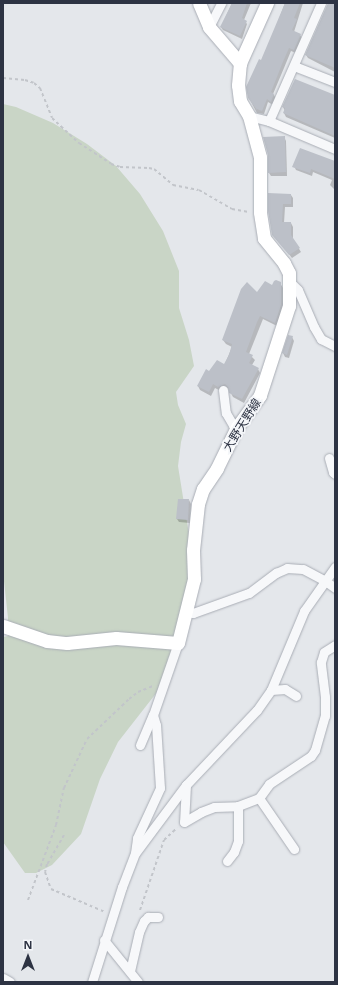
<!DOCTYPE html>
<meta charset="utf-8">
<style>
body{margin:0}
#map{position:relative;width:338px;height:985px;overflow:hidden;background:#e4e7eb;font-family:"Open Sans","Noto Sans JP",sans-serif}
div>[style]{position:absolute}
.green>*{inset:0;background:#c9d5c6}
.shadow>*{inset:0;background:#0003}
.building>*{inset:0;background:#bcc0c8}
.path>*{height:2px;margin-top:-1px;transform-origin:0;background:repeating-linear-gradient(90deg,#c2c5ca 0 3px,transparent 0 6px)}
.roads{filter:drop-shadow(0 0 1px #a9adb5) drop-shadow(0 0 1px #a9adb5)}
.street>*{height:9px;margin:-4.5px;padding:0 4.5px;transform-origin:4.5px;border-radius:4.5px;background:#f7f8fa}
.secondary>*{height:13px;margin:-6.5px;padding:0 6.5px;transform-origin:6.5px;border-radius:6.5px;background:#fff}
span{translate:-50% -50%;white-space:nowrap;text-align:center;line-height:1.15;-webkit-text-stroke:3.5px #f4f6f9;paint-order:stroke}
.street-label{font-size:12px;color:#2d3343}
.frame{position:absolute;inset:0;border:4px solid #2d3343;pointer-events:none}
.north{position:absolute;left:8px;top:937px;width:40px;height:40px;-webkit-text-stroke:3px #f4f6f9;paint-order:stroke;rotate:0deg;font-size:11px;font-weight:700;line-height:16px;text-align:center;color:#2d3343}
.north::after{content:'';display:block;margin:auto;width:14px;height:18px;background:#2d3343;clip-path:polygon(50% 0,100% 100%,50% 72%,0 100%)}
</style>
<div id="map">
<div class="green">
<div style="clip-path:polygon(3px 104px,16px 107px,53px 123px,87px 144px,116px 166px,140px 194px,163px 231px,179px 271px,179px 308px,189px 340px,194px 366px,176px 392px,178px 405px,186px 424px,181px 442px,178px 466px,191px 547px,193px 608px,161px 687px,118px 742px,100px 779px,81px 834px,52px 865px,36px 873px,25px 873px,3px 842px,3px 637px,8px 636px,8px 618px,3px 572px)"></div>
</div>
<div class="shadow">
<div style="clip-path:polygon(232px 3px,251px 3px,244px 20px,247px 24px,242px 39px,223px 30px,221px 27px)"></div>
<div style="clip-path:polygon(285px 3px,303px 3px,294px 32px,300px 35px,302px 38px,296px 53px,291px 51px,284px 68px,273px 94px,276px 98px,273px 105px,268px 102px,264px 114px,257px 113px,249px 98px)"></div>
<div style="clip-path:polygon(330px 3px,335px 3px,335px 72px,308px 58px,306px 55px)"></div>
<div style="clip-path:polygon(335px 96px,335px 138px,286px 117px,284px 113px,285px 111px,283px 107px)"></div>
<div style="clip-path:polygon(284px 137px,286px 141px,287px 176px,271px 176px,269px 173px)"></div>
<div style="clip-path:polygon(335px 162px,335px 190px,330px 185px,332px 180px,313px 172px,312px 176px,296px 170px,294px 166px)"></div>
<div style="clip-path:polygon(291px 195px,293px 198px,293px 207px,285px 207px,284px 223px,291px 223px,293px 227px,293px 239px,301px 252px,292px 258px,273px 234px,269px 211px)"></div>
<div style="clip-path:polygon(280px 283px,283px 288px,283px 309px,277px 326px,263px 319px,249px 354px,255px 360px,252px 365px,258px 369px,260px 373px,244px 403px,233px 397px,228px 388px,221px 391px,215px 388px,211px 396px,200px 390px,198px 386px,210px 372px,224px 366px,232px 347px,226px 344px,223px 340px,257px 294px)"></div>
<div style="clip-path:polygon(292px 337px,294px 341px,289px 358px,285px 357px,283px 353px)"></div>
<div style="clip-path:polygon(189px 500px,191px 504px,190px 523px,179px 522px,177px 519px)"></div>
</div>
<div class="building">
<div style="clip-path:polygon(232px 3px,247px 3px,242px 18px,247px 21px,240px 36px,220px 27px)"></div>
<div style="clip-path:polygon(285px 3px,300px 3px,294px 18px,297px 19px,292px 30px,301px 34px,294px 50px,289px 48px,282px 64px,271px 92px,274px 94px,271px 102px,267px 99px,262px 111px,257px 109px,257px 110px,248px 98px,246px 87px,259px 59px,261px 60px)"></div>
<div style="clip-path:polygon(328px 3px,335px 3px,335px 68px,305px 55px)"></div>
<div style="clip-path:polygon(295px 79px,335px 95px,335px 136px,283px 113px,285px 108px,282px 107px)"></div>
<div style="clip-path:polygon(285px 136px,286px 172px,268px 173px,268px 155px,263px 137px)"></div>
<div style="clip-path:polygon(300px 148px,335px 161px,335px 179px,311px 169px,310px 173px,292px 167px)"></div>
<div style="clip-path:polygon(268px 193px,291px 194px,291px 204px,283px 204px,282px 222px,291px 222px,291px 235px,300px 248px,289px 255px,272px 235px,268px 211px)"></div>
<div style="clip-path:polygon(276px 280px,281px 282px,281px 305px,275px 323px,260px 316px,257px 322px,246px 352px,253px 355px,249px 363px,259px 368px,242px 399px,229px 393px,228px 387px,225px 384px,218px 387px,213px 384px,209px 392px,197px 386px,206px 369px,209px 371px,217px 360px,224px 364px,229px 355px,232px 344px,222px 340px,241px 289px,247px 282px,257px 292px,265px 281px,272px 285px,274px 281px)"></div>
<div style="clip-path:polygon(288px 335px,293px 336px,287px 355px,282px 353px)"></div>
<div style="clip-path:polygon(178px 499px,189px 499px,188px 520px,176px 519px)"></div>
</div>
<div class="path">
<div style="left:3px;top:78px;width:22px;rotate:5deg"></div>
<div style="left:25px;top:80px;width:9px;rotate:18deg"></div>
<div style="left:34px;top:83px;width:8px;rotate:40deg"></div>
<div style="left:40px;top:88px;width:32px;rotate:68deg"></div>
<div style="left:52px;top:118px;width:37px;rotate:43deg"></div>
<div style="left:79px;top:143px;width:38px;rotate:33deg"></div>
<div style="left:111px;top:164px;width:9px;rotate:18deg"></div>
<div style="left:120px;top:167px;width:29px;rotate:2deg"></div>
<div style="left:149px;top:168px;width:5px;rotate:11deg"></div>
<div style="left:154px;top:169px;width:25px;rotate:40deg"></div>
<div style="left:173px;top:185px;width:26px;rotate:11deg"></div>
<div style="left:199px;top:190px;width:38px;rotate:30deg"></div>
<div style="left:232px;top:209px;width:17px;rotate:10deg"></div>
<div style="left:64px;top:835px;width:34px;rotate:120deg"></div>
<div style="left:47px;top:864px;width:8px;rotate:104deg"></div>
<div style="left:45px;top:872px;width:18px;rotate:71deg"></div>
<div style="left:51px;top:889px;width:59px;rotate:23.1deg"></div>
<div style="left:28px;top:900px;width:80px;rotate:-69.5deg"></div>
<div style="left:56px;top:825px;width:38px;rotate:-78deg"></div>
<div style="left:64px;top:788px;width:54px;rotate:-64.9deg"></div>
<div style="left:87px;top:739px;width:58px;rotate:-43.6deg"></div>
<div style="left:129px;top:699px;width:11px;rotate:-38deg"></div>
<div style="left:138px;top:692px;width:16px;rotate:-22deg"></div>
<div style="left:140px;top:910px;width:74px;rotate:-71.1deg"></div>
<div style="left:164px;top:840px;width:18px;rotate:-43deg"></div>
</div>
<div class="roads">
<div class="street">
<div style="left:209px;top:27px;width:27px;rotate:-63deg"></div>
<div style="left:294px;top:66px;width:44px;rotate:21.3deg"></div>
<div style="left:249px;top:116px;width:21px;rotate:14deg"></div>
<div style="left:269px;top:121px;width:72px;rotate:23deg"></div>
<div style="left:269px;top:121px;width:129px;rotate:-66.2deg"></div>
<div style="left:290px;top:282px;width:11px;rotate:45deg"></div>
<div style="left:298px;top:290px;width:40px;rotate:66.6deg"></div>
<div style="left:314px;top:327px;width:14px;rotate:60deg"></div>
<div style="left:321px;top:339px;width:16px;rotate:27deg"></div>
<div style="left:223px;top:390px;width:23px;rotate:83deg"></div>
<div style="left:226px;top:413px;width:14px;rotate:60deg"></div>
<div style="left:233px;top:425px;width:4px;rotate:27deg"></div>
<div style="left:329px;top:458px;width:15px;rotate:74deg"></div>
<div style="left:333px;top:472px;width:3px;rotate:45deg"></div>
<div style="left:185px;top:612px;width:8px;rotate:7deg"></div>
<div style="left:193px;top:613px;width:59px;rotate:-19.7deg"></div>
<div style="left:249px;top:593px;width:34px;rotate:-37deg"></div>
<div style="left:276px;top:573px;width:12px;rotate:-24deg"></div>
<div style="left:287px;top:568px;width:16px;rotate:4deg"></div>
<div style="left:303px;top:569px;width:24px;rotate:28deg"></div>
<div style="left:324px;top:580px;width:14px;rotate:36deg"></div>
<div style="left:271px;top:690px;width:14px;rotate:-4deg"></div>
<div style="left:285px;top:689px;width:13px;rotate:32deg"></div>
<div style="left:140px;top:745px;width:33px;rotate:-67deg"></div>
<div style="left:186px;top:785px;width:37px;rotate:93deg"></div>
<div style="left:184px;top:822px;width:20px;rotate:-30deg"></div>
<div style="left:201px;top:812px;width:14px;rotate:-21deg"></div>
<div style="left:214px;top:807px;width:24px;rotate:-2deg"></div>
<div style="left:238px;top:806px;width:22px;rotate:-21deg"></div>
<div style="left:259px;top:798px;width:17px;rotate:-54deg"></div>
<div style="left:269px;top:784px;width:50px;rotate:-33.7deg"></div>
<div style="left:311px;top:756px;width:7px;rotate:-56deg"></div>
<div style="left:315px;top:750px;width:35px;rotate:-74deg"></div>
<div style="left:325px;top:716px;width:19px;rotate:-90deg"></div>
<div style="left:325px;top:697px;width:35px;rotate:-97deg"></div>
<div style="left:321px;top:662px;width:10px;rotate:-73deg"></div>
<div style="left:324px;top:652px;width:13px;rotate:-32deg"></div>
<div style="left:259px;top:798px;width:62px;rotate:55.5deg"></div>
<div style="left:136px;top:852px;width:84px;rotate:-53.3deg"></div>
<div style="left:186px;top:785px;width:103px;rotate:-46.6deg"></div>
<div style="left:257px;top:710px;width:24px;rotate:-55deg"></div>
<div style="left:271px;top:690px;width:86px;rotate:-67.3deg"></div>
<div style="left:304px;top:611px;width:54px;rotate:-54.8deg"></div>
<div style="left:227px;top:861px;width:11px;rotate:-52deg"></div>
<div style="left:234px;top:852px;width:12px;rotate:-70deg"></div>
<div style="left:238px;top:841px;width:35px;rotate:-90deg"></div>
<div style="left:104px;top:940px;width:54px;rotate:51deg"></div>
<div style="left:130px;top:971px;width:40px;rotate:-77deg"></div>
<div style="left:139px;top:932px;width:12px;rotate:-66deg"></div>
<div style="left:144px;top:921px;width:6px;rotate:-45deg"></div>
<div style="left:148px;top:917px;width:10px"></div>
<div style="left:3px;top:978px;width:8px;rotate:30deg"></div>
<div style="left:92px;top:982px;width:100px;rotate:-72.5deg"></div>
<div style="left:122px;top:887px;width:36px;rotate:-69deg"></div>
<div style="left:135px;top:853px;width:15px;rotate:-82deg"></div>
<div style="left:137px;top:838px;width:55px;rotate:-65.3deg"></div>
<div style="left:160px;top:788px;width:63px;rotate:-93.6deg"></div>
<div style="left:156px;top:725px;width:10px;rotate:-107deg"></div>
<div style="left:153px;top:715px;width:76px;rotate:-70.9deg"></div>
</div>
<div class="secondary">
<div style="left:199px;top:3px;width:26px;rotate:67deg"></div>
<div style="left:209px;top:27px;width:48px;rotate:49.3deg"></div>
<div style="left:3px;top:626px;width:46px;rotate:18.8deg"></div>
<div style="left:47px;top:641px;width:20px;rotate:6deg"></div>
<div style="left:67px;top:643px;width:49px;rotate:-5.8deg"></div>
<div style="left:116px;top:638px;width:62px;rotate:4.6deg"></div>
<div style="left:178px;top:643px;width:66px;rotate:-76deg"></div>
<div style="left:194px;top:579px;width:29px;rotate:-92deg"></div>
<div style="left:193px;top:550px;width:46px;rotate:-83.8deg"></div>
<div style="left:198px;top:504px;width:16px;rotate:-72deg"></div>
<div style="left:203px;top:489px;width:25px;rotate:-56deg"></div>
<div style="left:217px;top:468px;width:46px;rotate:-64deg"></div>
<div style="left:237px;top:427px;width:39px;rotate:-54deg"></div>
<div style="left:260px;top:395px;width:94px;rotate:-72deg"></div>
<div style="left:289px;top:306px;width:33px;rotate:-90deg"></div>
<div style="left:289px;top:273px;width:11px;rotate:-117deg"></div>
<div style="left:284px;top:263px;width:32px;rotate:-129deg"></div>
<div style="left:264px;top:238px;width:26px;rotate:-99deg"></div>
<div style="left:260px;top:212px;width:55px;rotate:-90deg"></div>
<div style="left:260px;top:157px;width:42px;rotate:-105deg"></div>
<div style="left:249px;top:116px;width:17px;rotate:-121deg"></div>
<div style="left:240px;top:101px;width:16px;rotate:-97deg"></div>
<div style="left:238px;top:85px;width:22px;rotate:-85deg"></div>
<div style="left:240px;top:63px;width:66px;rotate:-65.8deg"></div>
</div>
</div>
<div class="street-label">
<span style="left:242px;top:425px;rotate:-58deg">大野天野線</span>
</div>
<div class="frame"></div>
<div class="north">N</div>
</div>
